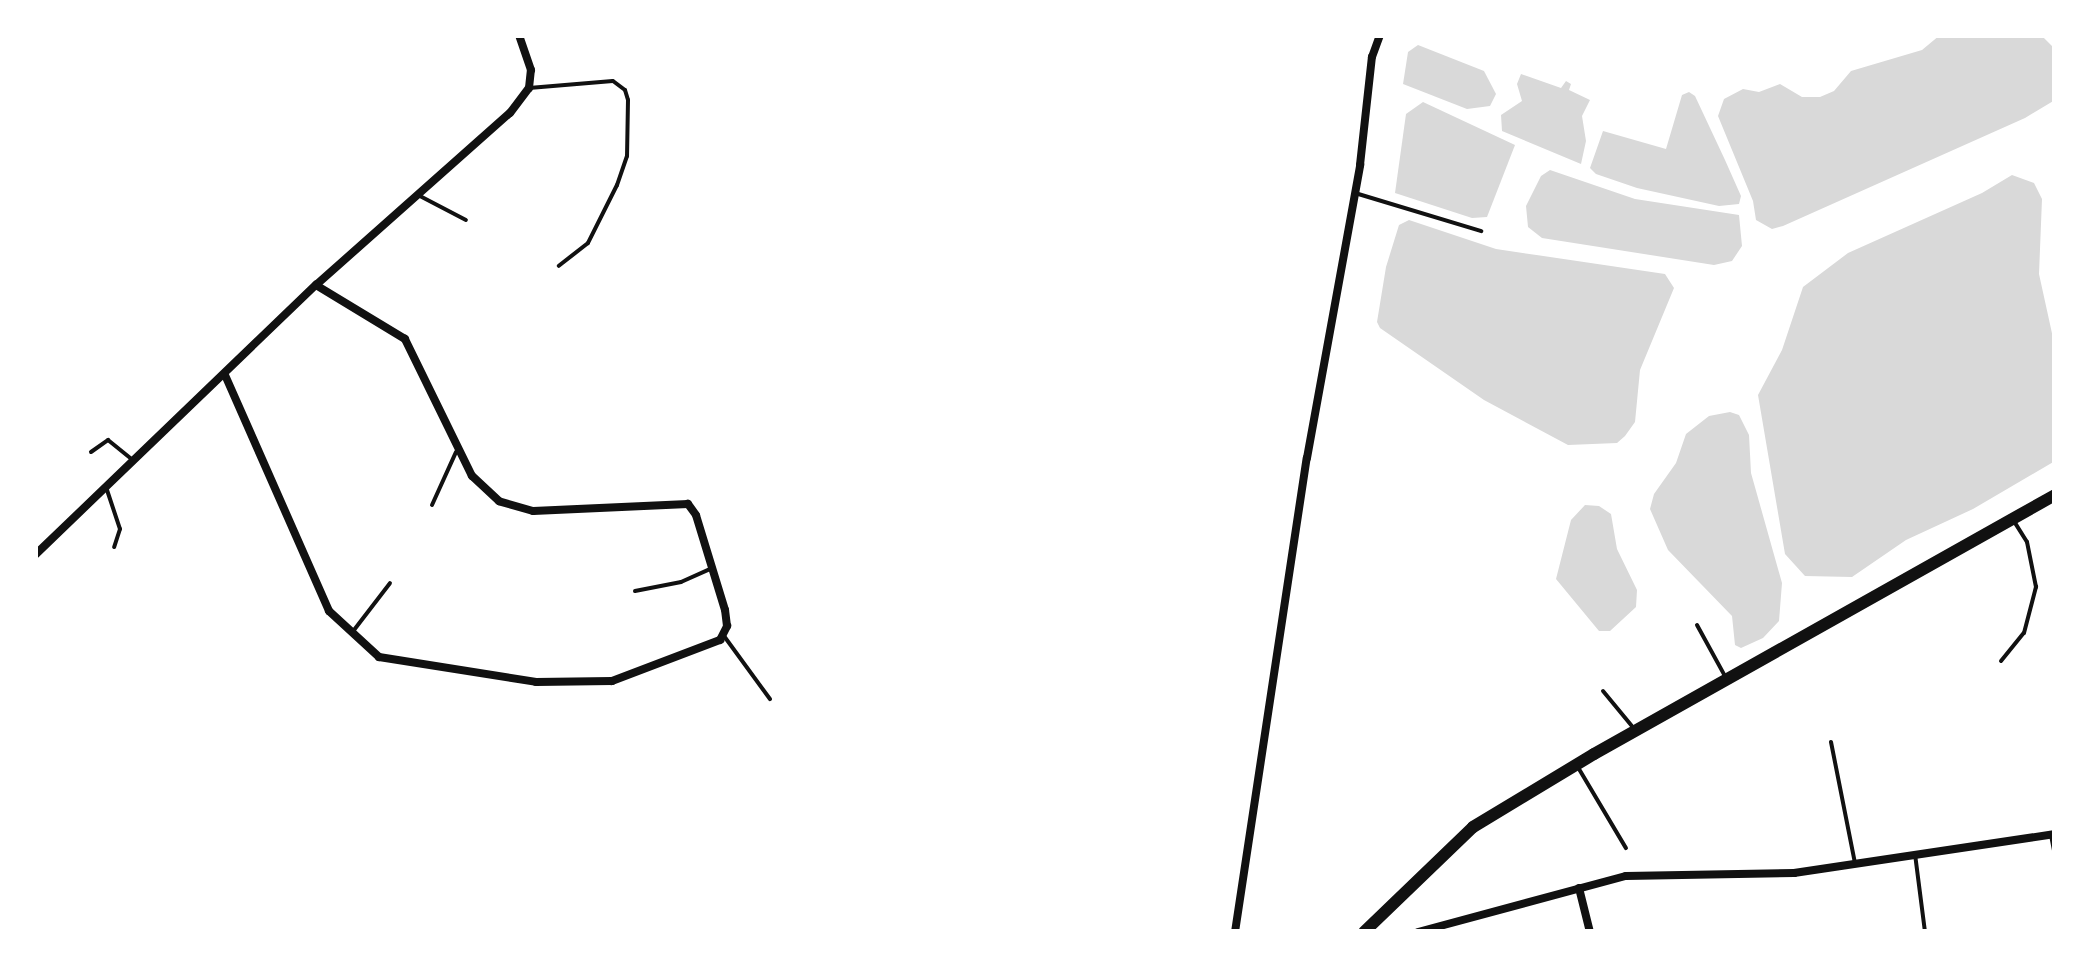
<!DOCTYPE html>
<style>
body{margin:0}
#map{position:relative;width:2090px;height:967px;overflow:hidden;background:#fff;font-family:"Fira Sans Condensed",sans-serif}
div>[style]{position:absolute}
.water>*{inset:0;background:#d9d9d9}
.service>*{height:4px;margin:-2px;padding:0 2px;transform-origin:2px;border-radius:2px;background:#111}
.minor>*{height:8px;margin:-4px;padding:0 4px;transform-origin:4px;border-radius:4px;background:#111}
.trunk>*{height:12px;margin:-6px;padding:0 6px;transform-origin:6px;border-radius:6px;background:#111}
span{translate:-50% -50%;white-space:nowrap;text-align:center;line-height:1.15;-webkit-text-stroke:10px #fff;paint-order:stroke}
.frame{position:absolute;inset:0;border:38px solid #fff;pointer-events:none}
</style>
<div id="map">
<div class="water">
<div style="clip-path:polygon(1940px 35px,2041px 35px,2055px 49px,2055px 100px,2025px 118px,1783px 226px,1772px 229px,1756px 220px,1753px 201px,1718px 116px,1724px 99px,1743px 89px,1759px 92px,1780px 84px,1802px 97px,1820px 97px,1834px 91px,1851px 71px,1922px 50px)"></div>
<div style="clip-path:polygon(1418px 45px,1484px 71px,1496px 94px,1490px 106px,1467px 109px,1403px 84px,1408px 52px)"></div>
<div style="clip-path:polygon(1521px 74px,1561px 88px,1566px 81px,1571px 84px,1569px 90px,1590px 100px,1582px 116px,1586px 141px,1581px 164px,1502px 131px,1501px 115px,1522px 101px,1517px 84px)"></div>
<div style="clip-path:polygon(1689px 92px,1695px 96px,1725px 160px,1741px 196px,1739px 204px,1719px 206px,1637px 188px,1596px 174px,1590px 168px,1603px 131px,1666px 149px,1682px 95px)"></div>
<div style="clip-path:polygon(1423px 102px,1515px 145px,1487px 217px,1472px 218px,1395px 193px,1406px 114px)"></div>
<div style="clip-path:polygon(1550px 170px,1635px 199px,1739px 215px,1742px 246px,1732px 261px,1714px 265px,1542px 238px,1528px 227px,1526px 206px,1541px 176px)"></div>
<div style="clip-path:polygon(2012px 175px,2034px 183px,2042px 199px,2039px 274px,2055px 347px,2055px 461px,1973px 509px,1906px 540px,1852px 577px,1805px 576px,1785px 554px,1758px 395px,1782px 350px,1803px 287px,1848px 253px,1982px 193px)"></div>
<div style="clip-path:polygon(1409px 220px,1496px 249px,1665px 274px,1674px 288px,1640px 370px,1635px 422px,1625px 436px,1617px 443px,1568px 445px,1484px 400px,1380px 328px,1377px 322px,1386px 267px,1399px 225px)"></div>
<div style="clip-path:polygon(1730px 412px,1739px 415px,1749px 435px,1751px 473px,1782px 583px,1779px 621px,1763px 638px,1741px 648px,1735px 645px,1732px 616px,1668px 550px,1650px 509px,1654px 494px,1676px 463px,1686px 434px,1709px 416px)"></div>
<div style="clip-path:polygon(1585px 505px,1599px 506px,1611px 514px,1617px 549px,1637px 590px,1636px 607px,1610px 631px,1599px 631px,1556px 579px,1571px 520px)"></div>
</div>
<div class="service">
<div style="left:529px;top:88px;width:84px;rotate:-4.8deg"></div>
<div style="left:613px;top:81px;width:15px;rotate:37deg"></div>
<div style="left:625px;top:90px;width:10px;rotate:73deg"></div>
<div style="left:628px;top:100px;width:56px;rotate:91deg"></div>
<div style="left:627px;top:156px;width:31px;rotate:109deg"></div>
<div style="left:617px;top:185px;width:65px;rotate:116.6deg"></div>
<div style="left:588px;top:243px;width:37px;rotate:142deg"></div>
<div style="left:1355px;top:193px;width:132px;rotate:16.8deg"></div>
<div style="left:418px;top:195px;width:54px;rotate:27.5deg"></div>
<div style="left:91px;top:452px;width:21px;rotate:-35deg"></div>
<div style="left:108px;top:440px;width:33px;rotate:39deg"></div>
<div style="left:107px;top:490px;width:41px;rotate:71.6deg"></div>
<div style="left:120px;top:529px;width:19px;rotate:108deg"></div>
<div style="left:432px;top:505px;width:58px;rotate:-65.6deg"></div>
<div style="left:635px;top:591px;width:47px;rotate:-11.1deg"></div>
<div style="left:681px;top:582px;width:34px;rotate:-24deg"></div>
<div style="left:1697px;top:625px;width:60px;rotate:61.3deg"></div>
<div style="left:354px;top:630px;width:59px;rotate:-52.5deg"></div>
<div style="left:724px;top:636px;width:78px;rotate:53.9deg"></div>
<div style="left:2001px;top:661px;width:36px;rotate:-51deg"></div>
<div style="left:2024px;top:633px;width:48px;rotate:-75.4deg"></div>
<div style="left:2036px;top:587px;width:46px;rotate:-101.3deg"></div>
<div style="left:2027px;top:542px;width:22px;rotate:-122deg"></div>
<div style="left:1603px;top:691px;width:45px;rotate:50.4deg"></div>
<div style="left:1831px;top:742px;width:123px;rotate:78.8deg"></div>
<div style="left:1579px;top:769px;width:92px;rotate:59.3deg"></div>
<div style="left:2051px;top:835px;width:20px;rotate:79deg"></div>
<div style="left:1915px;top:854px;width:79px;rotate:82.7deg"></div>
</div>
<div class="minor">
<div style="left:225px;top:375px;width:258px;rotate:66.2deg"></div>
<div style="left:329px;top:611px;width:68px;rotate:42.6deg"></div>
<div style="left:379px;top:657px;width:159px;rotate:9deg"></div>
<div style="left:536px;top:682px;width:76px;rotate:-0.8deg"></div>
<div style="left:612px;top:681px;width:116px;rotate:-20.8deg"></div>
<div style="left:720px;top:640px;width:16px;rotate:-63deg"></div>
<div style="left:727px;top:626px;width:16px;rotate:-97deg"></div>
<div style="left:725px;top:610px;width:99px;rotate:-107deg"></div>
<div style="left:696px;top:515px;width:14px;rotate:-126deg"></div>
<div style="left:688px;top:504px;width:155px;rotate:177.4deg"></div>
<div style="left:533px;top:511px;width:35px;rotate:-164deg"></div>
<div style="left:499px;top:501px;width:37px;rotate:-137deg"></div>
<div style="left:472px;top:476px;width:153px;rotate:-116.1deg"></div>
<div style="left:405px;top:339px;width:104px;rotate:-148.8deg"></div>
<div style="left:35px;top:555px;width:390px;rotate:-43.9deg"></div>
<div style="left:316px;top:285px;width:259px;rotate:-41.6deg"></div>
<div style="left:510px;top:113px;width:31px;rotate:-53deg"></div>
<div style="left:529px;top:88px;width:18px;rotate:-84deg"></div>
<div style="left:531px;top:70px;width:37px;rotate:-109deg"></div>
<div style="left:1579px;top:888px;width:45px;rotate:76deg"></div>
<div style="left:1235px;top:932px;width:479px;rotate:-81.4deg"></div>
<div style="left:1307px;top:458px;width:298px;rotate:-79.7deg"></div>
<div style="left:1360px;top:165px;width:109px;rotate:-83.7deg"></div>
<div style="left:1372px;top:57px;width:23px;rotate:-70deg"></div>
<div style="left:1418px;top:932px;width:215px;rotate:-15.1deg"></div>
<div style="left:1626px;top:876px;width:168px;rotate:-1deg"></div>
<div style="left:1794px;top:873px;width:264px;rotate:-8.5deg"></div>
</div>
<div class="trunk">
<div style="left:1364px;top:932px;width:151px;rotate:-43.9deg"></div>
<div style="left:1473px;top:827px;width:141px;rotate:-31.1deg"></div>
<div style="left:1594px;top:754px;width:529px;rotate:-29.33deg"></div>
</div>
<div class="frame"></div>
</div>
